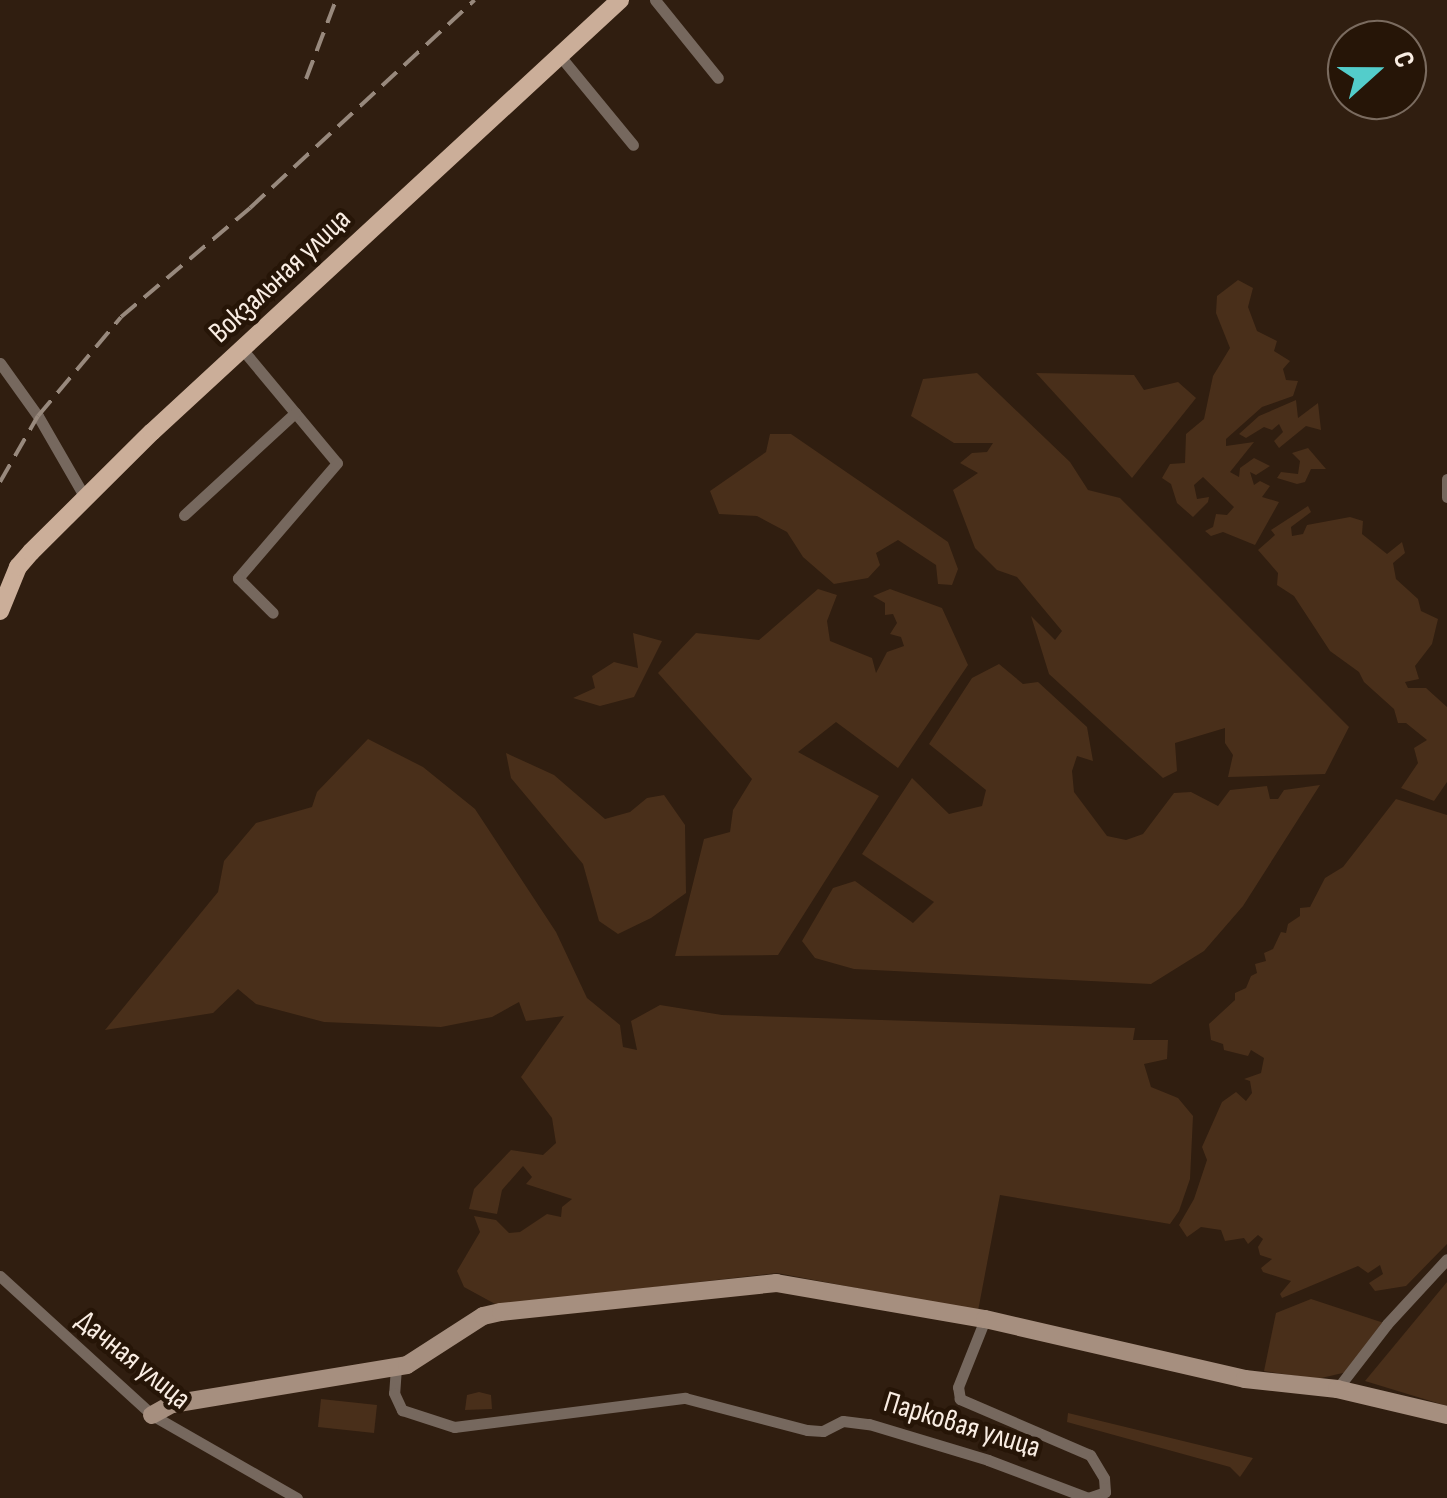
<!DOCTYPE html>
<meta charset="utf-8">
<style>
body{margin:0}
#map{position:relative;width:1447px;height:1498px;overflow:hidden;background:#301e10;font-family:"Sofia Sans Condensed",sans-serif}
div>[style]{position:absolute}
.green>*{inset:0;background:#492f1a}
.street>*{height:11px;margin:-5.5px;padding:0 5.5px;transform-origin:5.5px;border-radius:5.5px;background:#76685e}
.secondary>*{height:18px;margin:-9px;padding:0 9px;transform-origin:9px;border-radius:9px;background:#a68f7f}
.primary>*{height:18px;margin:-9px;padding:0 9px;transform-origin:9px;border-radius:9px;background:#cbae99}
.rail>*{height:4px;margin-top:-2px;transform-origin:0;background:repeating-linear-gradient(90deg,#98897d 0 20px,transparent 0 30px)}
span{translate:-50% -50%;white-space:nowrap;text-align:center;line-height:1.15;-webkit-text-stroke:9px #261507;paint-order:stroke}
.street-label{font-size:30px;color:#f9ede3}
.north{position:absolute;left:1327px;top:20px;width:100px;height:100px;box-sizing:border-box;background:#261507;border:2px solid #7a6b5f;border-radius:50%;rotate:69deg;font-size:28px;font-weight:700;line-height:40px;text-align:center;color:#f9ede3}
.north::after{content:'';display:block;margin:auto;width:35px;height:45px;background:#53cdcb;clip-path:polygon(50% 0,100% 100%,50% 72%,0 100%)}
</style>
<div id="map">
<div class="green">
<div style="clip-path:polygon(1238px 280px,1253px 288px,1248px 307px,1257px 331px,1277px 341px,1274px 351px,1290px 361px,1283px 369px,1286px 380px,1298px 381px,1293px 396px,1262px 407px,1226px 439px,1226px 446px,1254px 442px,1230px 472px,1239px 477px,1240px 468px,1254px 458px,1270px 466px,1256px 475px,1250px 472px,1254px 485px,1260px 481px,1270px 486px,1262px 497px,1279px 502px,1255px 545px,1223px 532px,1211px 536px,1205px 531px,1213px 527px,1216px 514px,1227px 515px,1234px 507px,1203px 477px,1194px 485px,1197px 499px,1209px 497px,1208px 502px,1193px 517px,1177px 503px,1171px 484px,1162px 478px,1170px 464px,1185px 463px,1186px 434px,1204px 419px,1213px 376px,1230px 348px,1216px 313px,1217px 296px)"></div>
<div style="clip-path:polygon(977px 373px,1070px 462px,1088px 490px,1120px 498px,1349px 727px,1325px 774px,1228px 777px,1233px 755px,1225px 743px,1225px 728px,1175px 743px,1177px 771px,1163px 778px,1049px 674px,1031px 616px,1055px 640px,1062px 631px,1017px 577px,997px 570px,975px 548px,953px 490px,978px 473px,960px 463px,972px 453px,987px 452px,993px 443px,954px 443px,911px 416px,923px 379px)"></div>
<div style="clip-path:polygon(1036px 373px,1134px 375px,1144px 390px,1178px 382px,1196px 398px,1132px 478px)"></div>
<div style="clip-path:polygon(1296px 400px,1298px 418px,1318px 403px,1321px 430px,1306px 426px,1279px 448px,1274px 441px,1283px 432px,1279px 424px,1272px 430px,1264px 427px,1246px 438px,1239px 434px,1259px 416px)"></div>
<div style="clip-path:polygon(770px 434px,791px 434px,948px 542px,958px 569px,952px 585px,938px 584px,936px 565px,898px 540px,876px 553px,880px 565px,868px 578px,834px 584px,803px 557px,787px 532px,757px 516px,719px 514px,710px 491px,766px 452px)"></div>
<div style="clip-path:polygon(1308px 448px,1326px 469px,1311px 469px,1305px 482px,1297px 484px,1277px 478px,1281px 472px,1298px 474px,1300px 461px,1292px 453px)"></div>
<div style="clip-path:polygon(1308px 506px,1311px 512px,1291px 527px,1292px 536px,1303px 534px,1307px 525px,1350px 517px,1363px 521px,1362px 534px,1387px 554px,1402px 542px,1405px 553px,1393px 563px,1396px 579px,1418px 599px,1421px 611px,1438px 619px,1432px 644px,1415px 666px,1419px 679px,1405px 682px,1408px 688px,1426px 688px,1447px 707px,1447px 782px,1434px 801px,1401px 788px,1418px 763px,1414px 748px,1427px 740px,1406px 723px,1398px 723px,1394px 709px,1364px 682px,1359px 672px,1330px 651px,1294px 596px,1277px 585px,1278px 573px,1258px 550px,1275px 535px,1271px 530px)"></div>
<div style="clip-path:polygon(818px 589px,837px 595px,827px 621px,830px 641px,872px 658px,876px 673px,887px 652px,904px 646px,901px 637px,890px 634px,897px 623px,893px 614px,885px 615px,885px 603px,873px 596px,890px 589px,942px 608px,968px 665px,898px 768px,836px 722px,798px 752px,879px 796px,778px 955px,675px 956px,704px 839px,730px 832px,733px 810px,752px 779px,658px 673px,696px 633px,759px 640px)"></div>
<div style="clip-path:polygon(633px 633px,662px 641px,634px 697px,600px 706px,573px 698px,595px 688px,592px 676px,614px 662px,638px 668px)"></div>
<div style="clip-path:polygon(999px 664px,1023px 684px,1038px 682px,1087px 727px,1093px 761px,1077px 756px,1072px 771px,1074px 792px,1107px 836px,1126px 840px,1143px 834px,1174px 793px,1191px 792px,1218px 806px,1230px 790px,1267px 786px,1270px 799px,1278px 799px,1284px 790px,1320px 785px,1243px 906px,1204px 951px,1151px 984px,854px 969px,815px 958px,802px 941px,833px 888px,855px 881px,913px 923px,934px 902px,862px 854px,912px 778px,949px 814px,982px 806px,986px 790px,929px 744px,972px 678px)"></div>
<div style="clip-path:polygon(368px 739px,423px 767px,475px 809px,556px 932px,587px 998px,620px 1025px,623px 1047px,637px 1050px,631px 1021px,660px 1005px,722px 1015px,1135px 1028px,1133px 1040px,1168px 1040px,1167px 1059px,1144px 1064px,1151px 1087px,1178px 1098px,1193px 1116px,1190px 1179px,1179px 1211px,1170px 1224px,1000px 1195px,978px 1311px,777px 1273px,497px 1305px,464px 1287px,457px 1271px,480px 1232px,474px 1216px,496px 1220px,509px 1233px,520px 1232px,547px 1214px,561px 1217px,562px 1207px,572px 1199px,526px 1184px,532px 1177px,523px 1166px,502px 1190px,497px 1214px,469px 1209px,474px 1189px,511px 1150px,543px 1155px,556px 1143px,552px 1118px,521px 1077px,564px 1016px,526px 1021px,519px 1002px,492px 1017px,441px 1027px,324px 1022px,256px 1004px,238px 989px,213px 1013px,105px 1030px,218px 892px,224px 861px,256px 823px,312px 807px,317px 792px)"></div>
<div style="clip-path:polygon(506px 753px,554px 775px,605px 819px,630px 812px,647px 798px,664px 795px,685px 825px,686px 893px,651px 918px,618px 934px,599px 921px,583px 864px,511px 778px)"></div>
<div style="clip-path:polygon(1396px 799px,1447px 815px,1447px 1244px,1406px 1286px,1375px 1291px,1369px 1283px,1383px 1274px,1380px 1265px,1368px 1273px,1358px 1266px,1282px 1298px,1280px 1294px,1291px 1281px,1263px 1272px,1261px 1268px,1272px 1259px,1260px 1255px,1258px 1247px,1263px 1239px,1258px 1235px,1248px 1244px,1244px 1238px,1225px 1241px,1221px 1230px,1201px 1227px,1187px 1237px,1179px 1225px,1194px 1199px,1207px 1160px,1202px 1147px,1222px 1102px,1236px 1092px,1246px 1101px,1252px 1093px,1250px 1081px,1244px 1079px,1261px 1073px,1264px 1058px,1251px 1050px,1248px 1056px,1224px 1050px,1223px 1044px,1211px 1040px,1209px 1024px,1235px 1000px,1235px 993px,1246px 988px,1251px 976px,1257px 973px,1255px 964px,1266px 961px,1264px 953px,1273px 949px,1281px 932px,1286px 933px,1288px 924px,1300px 916px,1300px 908px,1310px 907px,1325px 878px,1343px 867px)"></div>
<div style="clip-path:polygon(1447px 1282px,1447px 1406px,1365px 1381px)"></div>
<div style="clip-path:polygon(1311px 1299px,1387px 1324px,1347px 1372px,1317px 1379px,1264px 1371px,1276px 1313px)"></div>
<div style="clip-path:polygon(479px 1392px,491px 1395px,492px 1409px,465px 1410px,467px 1395px)"></div>
<div style="clip-path:polygon(321px 1399px,377px 1405px,374px 1433px,318px 1427px)"></div>
<div style="clip-path:polygon(1068px 1413px,1253px 1458px,1240px 1477px,1230px 1467px,1067px 1422px)"></div>
</div>
<div class="street">
<div style="left:655px;top:0;width:100px;rotate:51.1deg"></div>
<div style="left:560px;top:56px;width:115px;rotate:50.6deg"></div>
<div style="left:242px;top:349px;width:148px;rotate:50.2deg"></div>
<div style="left:337px;top:463px;width:152px;rotate:130.7deg"></div>
<div style="left:238px;top:578px;width:49px;rotate:45deg"></div>
<div style="left:0;top:363px;width:65px;rotate:54.4deg"></div>
<div style="left:38px;top:416px;width:96px;rotate:60deg"></div>
<div style="left:1447px;top:479px;width:18px;rotate:90deg"></div>
<div style="left:184px;top:515px;width:151px;rotate:-42.6deg"></div>
<div style="left:0;top:1276px;width:206px;rotate:42.4deg"></div>
<div style="left:152px;top:1415px;width:167px;rotate:29.8deg"></div>
<div style="left:396px;top:1367px;width:26px;rotate:94deg"></div>
<div style="left:394px;top:1393px;width:19px;rotate:65deg"></div>
<div style="left:402px;top:1410px;width:55px;rotate:18.1deg"></div>
<div style="left:454px;top:1427px;width:233px;rotate:-7.2deg"></div>
<div style="left:685px;top:1398px;width:126px;rotate:14.7deg"></div>
<div style="left:807px;top:1430px;width:16px;rotate:4deg"></div>
<div style="left:823px;top:1431px;width:22px;rotate:-27deg"></div>
<div style="left:843px;top:1421px;width:26px;rotate:7deg"></div>
<div style="left:869px;top:1424px;width:124px;rotate:16.8deg"></div>
<div style="left:988px;top:1460px;width:107px;rotate:20.8deg"></div>
<div style="left:1088px;top:1498px;width:18px;rotate:-19deg"></div>
<div style="left:1105px;top:1492px;width:14px;rotate:-94deg"></div>
<div style="left:1104px;top:1478px;width:27px;rotate:-121deg"></div>
<div style="left:1090px;top:1455px;width:142px;rotate:-156.7deg"></div>
<div style="left:960px;top:1399px;width:12px;rotate:-99deg"></div>
<div style="left:958px;top:1387px;width:73px;rotate:-68.3deg"></div>
<div style="left:1337px;top:1389px;width:82px;rotate:-52.4deg"></div>
<div style="left:1387px;top:1324px;width:88px;rotate:-47.3deg"></div>
</div>
<div class="secondary">
<div style="left:152px;top:1415px;width:23px;rotate:-29deg"></div>
<div style="left:172px;top:1404px;width:238px;rotate:-9.4deg"></div>
<div style="left:407px;top:1365px;width:90px;rotate:-32.8deg"></div>
<div style="left:483px;top:1316px;width:18px;rotate:-13deg"></div>
<div style="left:501px;top:1312px;width:277px;rotate:-6deg"></div>
<div style="left:776px;top:1283px;width:212px;rotate:9.8deg"></div>
<div style="left:985px;top:1319px;width:267px;rotate:13deg"></div>
<div style="left:1245px;top:1379px;width:93px;rotate:6.2deg"></div>
<div style="left:1337px;top:1389px;width:113px;rotate:13.3deg"></div>
</div>
<div class="primary">
<div style="left:0;top:611px;width:48px;rotate:-67.8deg"></div>
<div style="left:18px;top:567px;width:20px;rotate:-49deg"></div>
<div style="left:31px;top:552px;width:170px;rotate:-44.8deg"></div>
<div style="left:152px;top:432px;width:637px;rotate:-42.71deg"></div>
</div>
<div class="rail">
<div style="left:306px;top:79px;width:85px;rotate:-69.2deg"></div>
<div style="left:0;top:482px;width:76px;rotate:-60.1deg"></div>
<div style="left:38px;top:416px;width:129px;rotate:-50deg"></div>
<div style="left:121px;top:317px;width:169px;rotate:-40.2deg"></div>
<div style="left:250px;top:208px;width:306px;rotate:-42.8deg"></div>
</div>
<div class="street-label">
<span style="left:280px;top:276px;rotate:-43deg">Вокзальная улица</span>
<span style="left:133px;top:1360px;rotate:39deg">Дачная улица</span>
<span style="left:962px;top:1425px;rotate:17deg">Парковая улица</span>
</div>
<div class="north">С</div>
</div>
